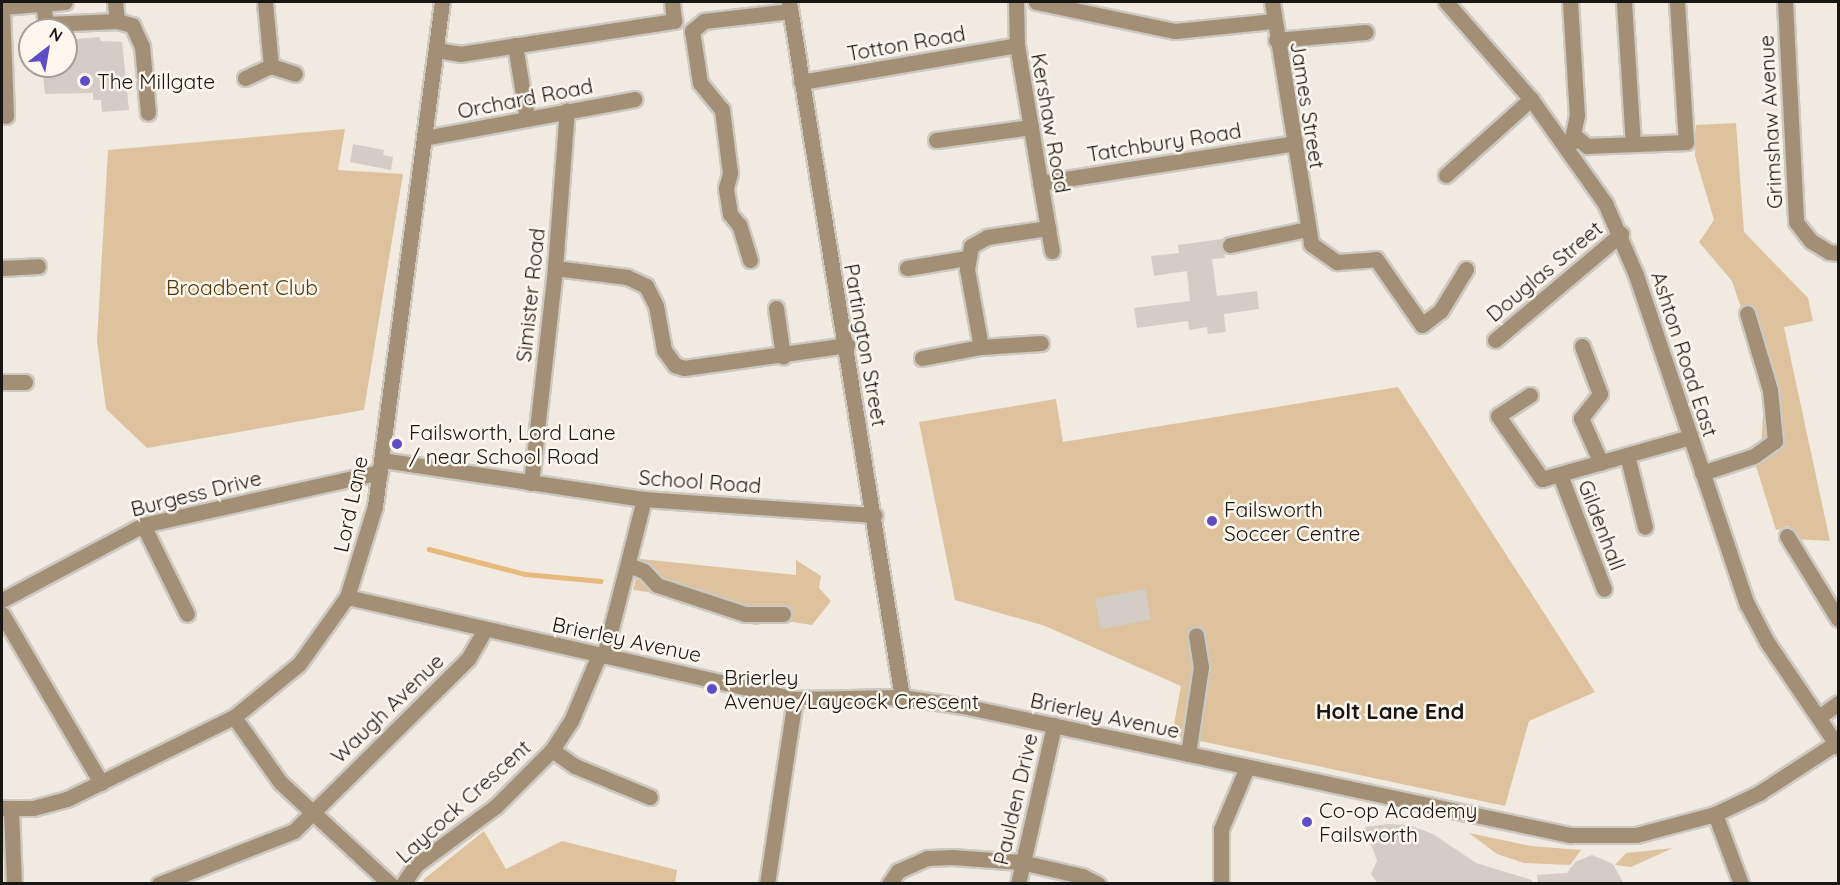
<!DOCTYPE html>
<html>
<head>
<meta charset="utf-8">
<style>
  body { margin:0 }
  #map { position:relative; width:1840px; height:885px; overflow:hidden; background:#f0eae1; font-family:Quicksand,sans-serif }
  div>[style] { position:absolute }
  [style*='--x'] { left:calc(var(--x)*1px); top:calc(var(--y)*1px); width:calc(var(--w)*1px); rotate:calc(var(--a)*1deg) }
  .green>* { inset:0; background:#dec29d }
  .stream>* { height:4.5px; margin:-2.25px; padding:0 2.25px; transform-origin:2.25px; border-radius:2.25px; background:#e7b97c }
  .building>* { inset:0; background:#d3cdc5; transform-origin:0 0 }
  .roads { filter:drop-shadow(2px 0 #cdc8c0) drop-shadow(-2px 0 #cdc8c0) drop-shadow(0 2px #cdc8c0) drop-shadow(0 -2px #cdc8c0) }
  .minor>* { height:15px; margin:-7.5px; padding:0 7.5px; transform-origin:7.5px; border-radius:7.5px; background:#a28f76 }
  .dots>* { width:16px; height:16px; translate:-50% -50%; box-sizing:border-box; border:3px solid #fef7ee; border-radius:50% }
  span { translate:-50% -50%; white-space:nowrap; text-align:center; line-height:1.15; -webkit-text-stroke:5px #fef7ee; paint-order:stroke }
  .street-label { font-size:21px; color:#181613 }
  .poi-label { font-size:21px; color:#181613 }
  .left { translate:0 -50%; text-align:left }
  .park-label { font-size:21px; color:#563805 }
  .neighbourhood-label { font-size:22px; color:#181613; font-weight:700 }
  .frame { position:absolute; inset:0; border:3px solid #181613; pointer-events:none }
  .north { position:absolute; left:18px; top:18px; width:60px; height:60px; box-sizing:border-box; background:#fef7ee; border:2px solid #a29d96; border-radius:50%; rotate:31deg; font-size:16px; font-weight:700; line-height:24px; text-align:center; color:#181613 }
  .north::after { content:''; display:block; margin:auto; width:21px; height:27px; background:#5e4dc5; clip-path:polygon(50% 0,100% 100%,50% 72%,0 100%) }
</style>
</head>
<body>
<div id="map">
  <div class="green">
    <div style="clip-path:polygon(1736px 123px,1744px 232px,1808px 298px,1813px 321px,1784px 327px,1830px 541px,1793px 539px,1788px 526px,1776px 530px,1755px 463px,1761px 450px,1765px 379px,1732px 281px,1699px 242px,1714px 220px,1695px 156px,1696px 125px)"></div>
    <div style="clip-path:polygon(345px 129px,338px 170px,403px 174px,364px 410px,147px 448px,106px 409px,97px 341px,108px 150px)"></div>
    <div style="clip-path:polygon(1398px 387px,1595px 692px,1529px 721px,1505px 806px,1172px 735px,1181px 686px,1045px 626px,955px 600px,919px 422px,1056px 399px,1063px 442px)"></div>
    <div style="clip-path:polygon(641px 559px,796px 575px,796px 560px,821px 576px,819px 588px,831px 601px,812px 625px,786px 621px,755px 625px,655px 593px,633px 590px)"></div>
    <div style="clip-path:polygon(484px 831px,506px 869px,562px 841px,677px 870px,675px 883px,424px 883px,423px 880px)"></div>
    <div style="clip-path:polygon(1469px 833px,1531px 846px,1581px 850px,1570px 865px,1524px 863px,1497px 854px)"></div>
    <div style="clip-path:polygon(1673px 848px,1631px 867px,1615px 865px,1626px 853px)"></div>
  </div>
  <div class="stream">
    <div style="--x:429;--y:549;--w:99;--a:14.6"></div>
    <div style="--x:525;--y:574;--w:76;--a:5.3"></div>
    <div style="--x:748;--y:620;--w:24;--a:0"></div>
  </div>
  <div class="building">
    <div style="clip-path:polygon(99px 37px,101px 41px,122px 42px,129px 110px,102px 112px,101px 100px,93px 100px,93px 93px,45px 94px,42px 66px,66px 66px,66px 40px)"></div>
    <div style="clip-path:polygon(353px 144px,384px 150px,383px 155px,393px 157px,391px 170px,350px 162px)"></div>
    <div style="clip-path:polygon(1222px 239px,1225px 258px,1212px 259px,1217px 296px,1257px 291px,1259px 309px,1224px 314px,1226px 332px,1208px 334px,1207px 327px,1189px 330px,1188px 321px,1137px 328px,1134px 308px,1190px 301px,1187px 271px,1154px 276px,1151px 256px,1179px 253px,1178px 245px)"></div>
    <div style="left:1145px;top:589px;width:31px;height:51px;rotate:79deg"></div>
    <div style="clip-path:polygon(1387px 824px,1409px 825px,1433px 834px,1476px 863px,1532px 880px,1531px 884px,1378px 884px,1371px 874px,1377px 861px,1365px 827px)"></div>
    <div style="clip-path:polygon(1592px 855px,1613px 864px,1624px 884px,1538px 884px,1537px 875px,1567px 873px,1575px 862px)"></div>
  </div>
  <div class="roads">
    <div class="minor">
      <div style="--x:789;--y:2;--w:704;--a:80.77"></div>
      <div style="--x:1016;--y:2;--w:43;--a:88.7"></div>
      <div style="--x:1017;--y:45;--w:209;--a:80.4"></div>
      <div style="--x:1036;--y:2;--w:142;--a:11.8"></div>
      <div style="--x:1175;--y:31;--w:100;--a:-5.8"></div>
      <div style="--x:1272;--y:2;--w:245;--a:80.8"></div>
      <div style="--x:1311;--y:244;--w:32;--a:35"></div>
      <div style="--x:1337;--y:262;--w:39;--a:-4"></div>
      <div style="--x:1376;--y:259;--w:80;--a:55.1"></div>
      <div style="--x:1422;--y:325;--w:24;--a:-38"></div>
      <div style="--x:1441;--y:310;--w:48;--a:-58.6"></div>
      <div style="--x:1446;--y:2;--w:129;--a:48.8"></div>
      <div style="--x:1531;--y:99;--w:128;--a:54.6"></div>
      <div style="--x:1605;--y:203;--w:78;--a:66.7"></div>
      <div style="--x:1636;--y:275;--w:347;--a:71.4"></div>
      <div style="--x:1747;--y:604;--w:43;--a:62.2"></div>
      <div style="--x:1767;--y:642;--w:127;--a:55.9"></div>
      <div style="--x:1570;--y:2;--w:113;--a:86.5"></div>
      <div style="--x:1577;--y:115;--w:29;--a:102"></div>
      <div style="--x:1624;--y:2;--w:142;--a:86.4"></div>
      <div style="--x:1785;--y:2;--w:220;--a:87.1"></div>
      <div style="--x:1796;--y:222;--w:24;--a:52"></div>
      <div style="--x:1811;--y:241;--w:21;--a:31"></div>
      <div style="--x:1829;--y:252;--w:9;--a:6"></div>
      <div style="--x:43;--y:3;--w:21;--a:82"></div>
      <div style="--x:46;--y:24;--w:71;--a:-2.4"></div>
      <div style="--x:117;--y:21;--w:19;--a:-96"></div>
      <div style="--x:2;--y:7;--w:109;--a:87.9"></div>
      <div style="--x:2;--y:7;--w:63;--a:-4.5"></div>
      <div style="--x:117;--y:21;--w:16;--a:15"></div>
      <div style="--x:132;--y:25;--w:23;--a:65"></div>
      <div style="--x:142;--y:46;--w:67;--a:84.9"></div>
      <div style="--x:1276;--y:40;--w:90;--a:-5.1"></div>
      <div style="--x:515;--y:45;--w:74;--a:80.7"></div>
      <div style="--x:436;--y:50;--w:24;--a:9"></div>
      <div style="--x:460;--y:54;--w:217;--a:-8.8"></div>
      <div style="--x:674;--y:21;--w:19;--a:-96"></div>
      <div style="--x:271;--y:66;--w:25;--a:18"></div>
      <div style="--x:245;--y:78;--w:29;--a:-25"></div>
      <div style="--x:271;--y:66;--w:64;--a:-95.4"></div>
      <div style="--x:801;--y:82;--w:219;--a:-9.7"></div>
      <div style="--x:1575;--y:136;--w:16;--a:40"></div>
      <div style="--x:1587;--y:146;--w:99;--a:-2.3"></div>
      <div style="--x:1686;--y:142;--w:140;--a:-93.7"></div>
      <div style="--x:424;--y:138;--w:214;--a:-10.5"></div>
      <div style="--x:936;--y:140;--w:96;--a:-7.8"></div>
      <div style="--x:1446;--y:175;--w:114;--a:-41.8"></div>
      <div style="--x:1040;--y:183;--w:257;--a:-8.9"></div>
      <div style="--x:1230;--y:245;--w:79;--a:-11.7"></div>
      <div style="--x:750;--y:260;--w:37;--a:-107"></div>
      <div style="--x:739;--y:225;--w:14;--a:-129"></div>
      <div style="--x:730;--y:214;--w:26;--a:-99"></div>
      <div style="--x:726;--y:188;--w:16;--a:-75"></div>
      <div style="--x:730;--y:173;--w:64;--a:-97.2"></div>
      <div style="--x:722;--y:110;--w:35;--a:-129"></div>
      <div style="--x:700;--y:83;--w:53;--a:-98.7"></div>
      <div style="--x:692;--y:31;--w:16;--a:-40"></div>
      <div style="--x:704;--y:21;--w:87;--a:-6.6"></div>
      <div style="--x:2;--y:268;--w:36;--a:-3"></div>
      <div style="--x:555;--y:268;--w:73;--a:7.1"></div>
      <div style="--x:627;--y:277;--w:21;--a:25"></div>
      <div style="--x:646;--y:286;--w:22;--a:63"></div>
      <div style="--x:656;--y:306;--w:45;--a:79.7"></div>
      <div style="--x:664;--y:350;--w:19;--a:54"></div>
      <div style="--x:675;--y:365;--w:9;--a:18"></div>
      <div style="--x:684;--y:368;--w:165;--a:-8"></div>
      <div style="--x:907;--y:268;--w:61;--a:-9.5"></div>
      <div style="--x:776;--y:308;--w:49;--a:81.7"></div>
      <div style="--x:1495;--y:340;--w:165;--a:-40.1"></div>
      <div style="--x:1582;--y:346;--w:51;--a:69.4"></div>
      <div style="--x:1600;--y:394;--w:31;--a:128"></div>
      <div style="--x:1581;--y:418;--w:49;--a:66"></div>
      <div style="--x:981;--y:347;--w:79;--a:-100.2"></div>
      <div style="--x:967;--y:269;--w:23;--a:-80"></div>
      <div style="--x:971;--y:246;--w:18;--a:-29"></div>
      <div style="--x:987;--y:237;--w:62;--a:-8.4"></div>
      <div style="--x:922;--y:358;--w:60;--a:-10.6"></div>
      <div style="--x:981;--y:347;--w:60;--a:-3.8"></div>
      <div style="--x:2;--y:382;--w:23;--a:0"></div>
      <div style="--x:1530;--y:395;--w:38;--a:147"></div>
      <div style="--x:1498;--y:416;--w:77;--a:55.1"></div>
      <div style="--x:1542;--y:479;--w:154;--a:-15.8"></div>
      <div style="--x:1627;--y:455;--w:74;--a:76"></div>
      <div style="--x:382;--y:460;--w:265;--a:8.5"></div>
      <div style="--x:644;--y:499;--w:231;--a:4"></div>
      <div style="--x:1702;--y:473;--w:55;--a:-18.1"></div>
      <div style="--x:1754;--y:456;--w:26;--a:-36"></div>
      <div style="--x:1775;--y:441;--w:51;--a:-95.6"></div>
      <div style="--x:1770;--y:390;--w:80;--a:-106.6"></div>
      <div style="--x:1560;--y:475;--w:122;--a:68.9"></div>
      <div style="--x:531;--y:483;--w:216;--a:-83.6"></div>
      <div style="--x:555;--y:268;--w:158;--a:-85.7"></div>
      <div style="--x:143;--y:525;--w:99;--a:63.7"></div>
      <div style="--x:1787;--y:536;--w:97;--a:58.4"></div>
      <div style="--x:629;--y:565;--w:16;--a:22"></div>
      <div style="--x:644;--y:571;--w:19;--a:47"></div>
      <div style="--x:657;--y:585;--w:93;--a:18.2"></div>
      <div style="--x:745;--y:614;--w:38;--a:0"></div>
      <div style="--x:347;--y:597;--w:459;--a:12.8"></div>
      <div style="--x:795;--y:699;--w:107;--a:-1.1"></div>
      <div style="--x:902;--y:697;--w:62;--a:8.4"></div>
      <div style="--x:963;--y:706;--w:621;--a:12"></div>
      <div style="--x:1570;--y:835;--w:66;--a:0"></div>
      <div style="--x:1636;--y:835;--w:82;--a:-14.9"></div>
      <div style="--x:1715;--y:814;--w:49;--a:-25.5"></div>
      <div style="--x:1759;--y:793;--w:92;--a:-33"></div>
      <div style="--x:2;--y:600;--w:160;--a:-28"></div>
      <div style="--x:143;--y:525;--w:243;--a:-12.6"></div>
      <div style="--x:2;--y:614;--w:196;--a:59.6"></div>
      <div style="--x:604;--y:656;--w:162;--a:-75.7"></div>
      <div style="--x:234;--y:717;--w:80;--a:54.7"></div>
      <div style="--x:280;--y:782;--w:150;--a:42.8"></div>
      <div style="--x:1819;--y:717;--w:24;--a:-36"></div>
      <div style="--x:552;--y:750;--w:28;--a:35"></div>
      <div style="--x:575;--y:766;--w:81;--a:22.5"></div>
      <div style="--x:1188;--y:754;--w:88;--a:-81.5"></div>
      <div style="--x:1201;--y:667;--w:32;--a:-99"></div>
      <div style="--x:2;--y:808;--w:31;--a:0"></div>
      <div style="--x:33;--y:808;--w:35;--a:-15"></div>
      <div style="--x:67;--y:799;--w:186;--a:-26.2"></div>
      <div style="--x:234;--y:717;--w:84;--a:-39.2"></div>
      <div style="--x:299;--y:664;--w:82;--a:-54.4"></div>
      <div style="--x:347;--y:597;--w:95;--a:-72.9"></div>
      <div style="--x:375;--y:506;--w:508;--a:-82.43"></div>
      <div style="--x:11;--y:810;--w:74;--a:87.7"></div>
      <div style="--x:1715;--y:814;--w:75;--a:69.6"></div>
      <div style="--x:159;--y:884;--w:145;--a:-21.4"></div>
      <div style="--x:294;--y:831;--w:245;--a:-44.7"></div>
      <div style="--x:468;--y:659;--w:34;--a:-60"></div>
      <div style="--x:403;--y:884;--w:23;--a:-56"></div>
      <div style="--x:416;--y:865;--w:99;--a:-36.4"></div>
      <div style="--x:496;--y:806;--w:79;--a:-45"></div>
      <div style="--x:552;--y:750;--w:35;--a:-57"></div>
      <div style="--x:571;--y:721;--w:72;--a:-67"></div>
      <div style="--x:767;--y:884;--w:187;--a:-81.4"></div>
      <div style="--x:889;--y:884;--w:16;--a:-55"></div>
      <div style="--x:898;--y:871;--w:32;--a:-24"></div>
      <div style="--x:927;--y:858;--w:25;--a:-2"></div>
      <div style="--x:952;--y:857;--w:69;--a:4.1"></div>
      <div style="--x:1021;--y:862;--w:63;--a:12.9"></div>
      <div style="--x:1082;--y:876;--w:18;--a:27"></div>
      <div style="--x:1018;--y:884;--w:163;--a:-77.2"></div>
      <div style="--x:1221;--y:884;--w:55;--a:-90"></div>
      <div style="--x:1221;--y:829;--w:67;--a:-67.2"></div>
    </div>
  </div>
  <div class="dots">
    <div style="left:85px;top:81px;background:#5e4dc5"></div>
    <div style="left:397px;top:444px;background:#5e4dc5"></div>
    <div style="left:1212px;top:521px;background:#5e4dc5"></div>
    <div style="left:712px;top:689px;background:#5e4dc5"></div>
    <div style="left:1307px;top:822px;background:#5e4dc5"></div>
  </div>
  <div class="street-label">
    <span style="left:906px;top:43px;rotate:-10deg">Totton Road</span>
    <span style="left:525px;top:98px;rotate:-11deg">Orchard Road</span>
    <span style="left:1308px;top:105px;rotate:81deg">James Street</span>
    <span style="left:1770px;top:122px;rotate:-93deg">Grimshaw Avenue</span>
    <span style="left:1051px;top:123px;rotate:80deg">Kershaw Road</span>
    <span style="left:1164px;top:142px;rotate:-9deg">Tatchbury Road</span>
    <span style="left:1544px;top:271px;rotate:-40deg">Douglas Street</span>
    <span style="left:530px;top:295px;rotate:-84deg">Simister Road</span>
    <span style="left:866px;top:345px;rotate:80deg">Partington Street</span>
    <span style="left:1685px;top:354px;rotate:72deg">Ashton Road East</span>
    <span style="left:700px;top:481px;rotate:4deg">School Road</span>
    <span style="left:196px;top:493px;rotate:-14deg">Burgess Drive</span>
    <span style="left:350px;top:504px;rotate:-78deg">Lord Lane</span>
    <span style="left:1602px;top:525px;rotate:69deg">Gildenhall</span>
    <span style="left:627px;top:639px;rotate:12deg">Brierley Avenue</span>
    <span style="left:387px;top:708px;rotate:-44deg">Waugh Avenue</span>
    <span style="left:1105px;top:715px;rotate:12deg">Brierley Avenue</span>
    <span style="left:1015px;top:799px;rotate:-77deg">Paulden Drive</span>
    <span style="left:463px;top:801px;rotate:-42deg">Laycock Crescent</span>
  </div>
  <div class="poi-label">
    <span class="left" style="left:97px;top:81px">The Millgate</span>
    <span class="left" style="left:409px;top:444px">Failsworth, Lord Lane<br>/ near School Road</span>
    <span class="left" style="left:1224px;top:521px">Failsworth<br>Soccer Centre</span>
    <span class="left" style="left:724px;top:689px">Brierley<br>Avenue/Laycock Crescent</span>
    <span class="left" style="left:1319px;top:822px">Co-op Academy<br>Failsworth</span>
  </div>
  <div class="park-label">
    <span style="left:242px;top:287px">Broadbent Club</span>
  </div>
  <div class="neighbourhood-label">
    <span style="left:1390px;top:712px">Holt Lane End</span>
  </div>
  <div class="frame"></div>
  <div class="north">N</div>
</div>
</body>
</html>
